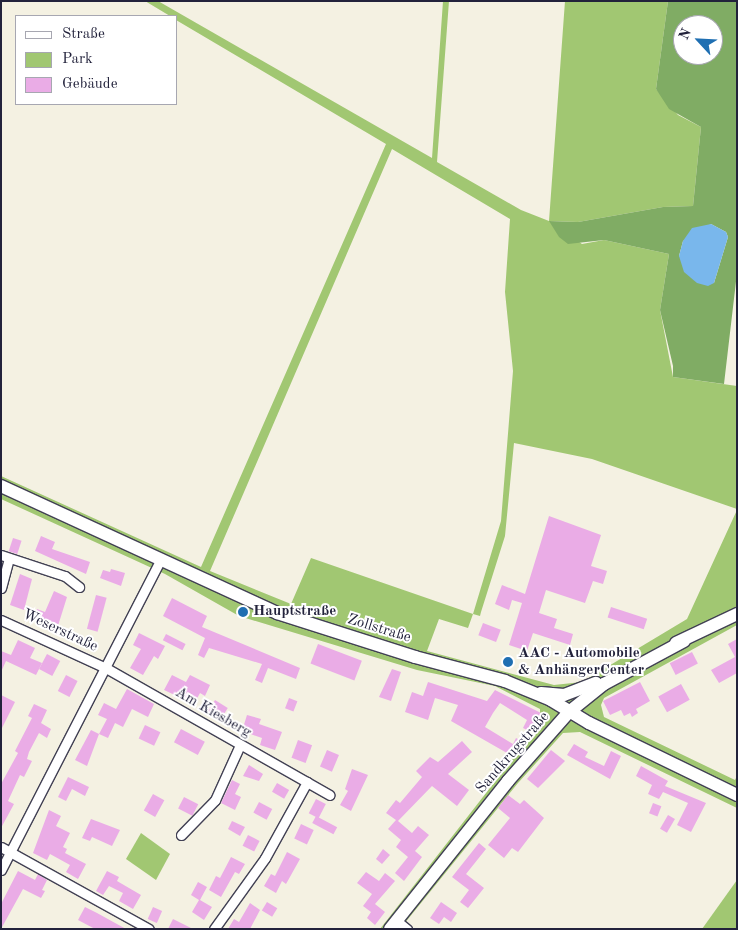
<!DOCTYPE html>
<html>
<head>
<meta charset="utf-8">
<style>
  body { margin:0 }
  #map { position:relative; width:738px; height:930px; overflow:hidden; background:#f4f1e2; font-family:"Old Standard TT",serif }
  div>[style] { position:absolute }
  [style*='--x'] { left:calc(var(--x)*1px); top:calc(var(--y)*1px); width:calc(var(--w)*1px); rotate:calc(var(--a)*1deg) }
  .green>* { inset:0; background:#a1c772 }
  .forest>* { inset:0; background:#80ac64 }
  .water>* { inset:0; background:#79b7ec }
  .building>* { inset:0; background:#eaace6; transform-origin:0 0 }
  .roads { filter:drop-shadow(1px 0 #424154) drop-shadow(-1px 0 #424154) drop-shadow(0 1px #424154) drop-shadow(0 -1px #424154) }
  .street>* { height:9px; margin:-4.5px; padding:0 4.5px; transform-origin:4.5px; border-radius:4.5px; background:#fff }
  .secondary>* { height:12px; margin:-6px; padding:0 6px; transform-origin:6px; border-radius:6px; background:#fff }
  .dots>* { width:14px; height:14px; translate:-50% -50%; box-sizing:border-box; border:2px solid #fff; border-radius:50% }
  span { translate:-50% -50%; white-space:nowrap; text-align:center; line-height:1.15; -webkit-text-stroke:4px #fff; paint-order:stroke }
  .poi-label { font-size:15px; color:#22223b; font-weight:700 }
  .left { translate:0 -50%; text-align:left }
  .street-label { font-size:15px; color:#22223b }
  .frame { position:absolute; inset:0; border:2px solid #22223b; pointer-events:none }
  .legend { position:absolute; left:15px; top:15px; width:162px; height:90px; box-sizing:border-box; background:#fff; border:1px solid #a7a7b1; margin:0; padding:6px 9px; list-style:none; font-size:15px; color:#22223b }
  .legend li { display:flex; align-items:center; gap:10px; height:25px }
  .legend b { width:25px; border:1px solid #a7a7b1 }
  .north { position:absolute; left:673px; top:15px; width:50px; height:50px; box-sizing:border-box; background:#fff; border:1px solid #a7a7b1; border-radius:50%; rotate:295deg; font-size:14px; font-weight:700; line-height:20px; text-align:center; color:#22223b }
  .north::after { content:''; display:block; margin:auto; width:18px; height:22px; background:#1f6fb2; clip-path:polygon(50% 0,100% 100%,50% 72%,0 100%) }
</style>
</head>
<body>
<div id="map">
  <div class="green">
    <div style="clip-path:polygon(evenodd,145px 1px,158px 1px,432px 158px,443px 1px,449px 1px,437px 162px,521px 210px,549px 221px,565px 1px,668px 1px,656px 89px,678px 115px,701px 127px,693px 206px,663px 207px,578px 222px,550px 221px,582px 244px,604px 240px,669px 254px,660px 310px,673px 377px,737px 386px,737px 509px,592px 459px,514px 443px,505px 536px,481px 612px,480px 616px,473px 614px,468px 628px,439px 619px,427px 651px,554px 685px,582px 682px,687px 619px,737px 510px,737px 625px,604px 698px,601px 705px,604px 717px,735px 780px,737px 776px,737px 808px,580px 732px,563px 733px,518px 783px,400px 929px,380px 929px,536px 729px,540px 723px,540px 709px,495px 686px,417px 670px,239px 616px,165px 574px,1px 499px,1px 476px,201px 567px,386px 144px,176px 20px,176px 16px,170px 16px,145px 1px,392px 149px,510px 219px,505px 292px,513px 371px,501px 521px,473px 614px,311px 558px,291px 604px,210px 571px,392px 149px)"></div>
    <div style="clip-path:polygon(141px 833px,170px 854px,156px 880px,126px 859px)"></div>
    <div style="clip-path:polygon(737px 880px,737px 929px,702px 929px)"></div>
  </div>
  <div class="forest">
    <div style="clip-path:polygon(evenodd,668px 1px,737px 1px,737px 273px,724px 384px,673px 377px,673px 366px,660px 310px,669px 254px,604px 240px,568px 244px,559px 237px,549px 221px,578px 222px,663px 207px,693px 206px,701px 127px,669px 109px,656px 89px,668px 1px,683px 25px,713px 25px,713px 55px,683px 55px,683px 25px,668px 1px,711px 224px,726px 232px,728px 237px,714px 283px,679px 256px,683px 241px,711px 224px)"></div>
  </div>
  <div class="water">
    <div style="clip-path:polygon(711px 224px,726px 232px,728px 237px,714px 283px,708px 286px,697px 283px,684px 272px,679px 256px,683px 241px,692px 228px)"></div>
  </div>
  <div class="building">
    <div style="clip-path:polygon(549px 516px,601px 535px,591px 566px,607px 571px,603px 584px,593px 581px,585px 603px,546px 590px,539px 613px,557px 619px,554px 628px,573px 634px,570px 645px,533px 633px,527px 651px,509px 645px,522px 603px,512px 600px,509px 610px,495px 604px,502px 585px,525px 594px)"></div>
    <div style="clip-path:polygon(41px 536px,55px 542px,52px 549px,90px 562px,86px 574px,35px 551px)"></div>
    <div style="left:13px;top:538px;width:9px;height:14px;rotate:18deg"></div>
    <div style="clip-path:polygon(111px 569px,125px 573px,121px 586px,100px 578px,103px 570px,110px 572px)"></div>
    <div style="clip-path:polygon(20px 574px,32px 579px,24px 610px,10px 605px)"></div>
    <div style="clip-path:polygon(54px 591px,67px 597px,57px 629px,34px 617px,37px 609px,45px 612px)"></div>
    <div style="left:96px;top:595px;width:11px;height:35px;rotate:15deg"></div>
    <div style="clip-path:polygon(172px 598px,207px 616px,202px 627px,300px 668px,296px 679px,268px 668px,262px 683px,255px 680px,262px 664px,209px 648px,204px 658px,198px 655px,205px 638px,163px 616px)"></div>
    <div style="left:611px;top:607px;width:38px;height:11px;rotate:18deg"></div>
    <div style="left:483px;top:623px;width:19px;height:13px;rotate:21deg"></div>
    <div style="clip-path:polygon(139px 633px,165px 646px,158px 659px,154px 656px,143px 675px,130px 668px,141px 649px,133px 645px)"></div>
    <div style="left:166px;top:634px;width:22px;height:7px;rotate:27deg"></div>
    <div style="clip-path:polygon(737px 639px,737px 673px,719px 683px,711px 670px,735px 657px,728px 644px)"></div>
    <div style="clip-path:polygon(18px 640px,35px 648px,30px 658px,42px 663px,36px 675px,6px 661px,1px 672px,1px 651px,11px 655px)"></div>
    <div style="left:318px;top:644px;width:47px;height:21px;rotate:21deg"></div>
    <div style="left:692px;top:652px;width:13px;height:25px;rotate:63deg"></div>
    <div style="left:47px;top:654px;width:15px;height:17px;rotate:28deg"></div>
    <div style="clip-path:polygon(392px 669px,401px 672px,391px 701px,379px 697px)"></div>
    <div style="left:66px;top:675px;width:13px;height:18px;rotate:27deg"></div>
    <div style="clip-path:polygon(172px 675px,186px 682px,190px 675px,210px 685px,205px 696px,200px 693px,194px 704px,164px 690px)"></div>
    <div style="clip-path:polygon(428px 682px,487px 701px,495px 690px,541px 713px,531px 732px,523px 728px,527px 720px,500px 703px,493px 713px,485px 727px,513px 744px,516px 738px,523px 742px,514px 757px,451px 721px,458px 705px,435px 698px,428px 720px,405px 712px,412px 692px,423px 696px)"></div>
    <div style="clip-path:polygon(640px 682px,650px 701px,636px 709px,638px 713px,632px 717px,630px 713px,624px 716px,621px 710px,610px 715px,603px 701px)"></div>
    <div style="left:681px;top:684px;width:18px;height:26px;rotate:61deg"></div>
    <div style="clip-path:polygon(127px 689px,154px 704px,148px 717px,132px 709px,123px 727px,115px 723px,108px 738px,99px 734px,107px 719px,98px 715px,104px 703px,116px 709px)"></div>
    <div style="clip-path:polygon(1px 695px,15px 702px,1px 730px)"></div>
    <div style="left:289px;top:698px;width:9px;height:11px;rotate:21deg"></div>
    <div style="left:215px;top:700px;width:15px;height:15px;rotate:32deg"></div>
    <div style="clip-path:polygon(34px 704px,47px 710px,41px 723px,51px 729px,47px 738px,39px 733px,29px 752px,27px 759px,32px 761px,24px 777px,20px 775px,8px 801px,14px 804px,1px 828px,1px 784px,18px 753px,15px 751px,32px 718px,28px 716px)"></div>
    <div style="clip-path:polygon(247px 715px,261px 719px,259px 724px,282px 732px,275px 750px,260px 745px,262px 738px,242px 731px)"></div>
    <div style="left:145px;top:725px;width:17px;height:15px;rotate:25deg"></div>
    <div style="left:181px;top:729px;width:27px;height:15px;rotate:28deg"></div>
    <div style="clip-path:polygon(91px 730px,99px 734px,87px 766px,75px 760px)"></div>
    <div style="left:298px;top:740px;width:15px;height:19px;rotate:20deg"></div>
    <div style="clip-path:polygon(462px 741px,472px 752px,448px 774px,469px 790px,457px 806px,432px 786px,398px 821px,412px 833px,418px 826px,429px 835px,415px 851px,422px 857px,404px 881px,395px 873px,408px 857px,396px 847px,401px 840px,388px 829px,396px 820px,386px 813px,396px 800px,400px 803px,422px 777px,416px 771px,430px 757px,438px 762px)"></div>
    <div style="clip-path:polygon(574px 744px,588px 752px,585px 757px,604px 766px,611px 751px,621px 756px,610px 779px,567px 755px)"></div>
    <div style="left:327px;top:750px;width:13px;height:18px;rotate:23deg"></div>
    <div style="clip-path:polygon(551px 750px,565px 761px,538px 788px,527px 779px)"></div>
    <div style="clip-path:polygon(249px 765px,263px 774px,259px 781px,243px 776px)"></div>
    <div style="clip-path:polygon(641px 766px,668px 781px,665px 786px,706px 803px,691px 832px,677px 825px,688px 803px,663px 792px,659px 799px,648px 794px,652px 785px,636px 776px)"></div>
    <div style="clip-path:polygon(352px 769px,368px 775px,351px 811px,340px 805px,348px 791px,345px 789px)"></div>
    <div style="clip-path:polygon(68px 777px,89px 787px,85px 796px,72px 789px,66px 801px,58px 797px)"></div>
    <div style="clip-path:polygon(232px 780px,240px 784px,235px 794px,241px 797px,235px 810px,221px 803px)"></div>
    <div style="left:277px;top:783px;width:14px;height:10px;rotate:30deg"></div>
    <div style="left:153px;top:794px;width:13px;height:19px;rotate:29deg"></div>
    <div style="clip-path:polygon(508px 795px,520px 804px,524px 800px,544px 818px,518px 852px,512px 848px,504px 858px,488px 845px,510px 818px,498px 808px)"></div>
    <div style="left:184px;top:797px;width:16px;height:13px;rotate:27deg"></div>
    <div style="left:316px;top:799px;width:11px;height:16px;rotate:27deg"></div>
    <div style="left:259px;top:802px;width:15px;height:12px;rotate:28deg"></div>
    <div style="left:653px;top:803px;width:9px;height:11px;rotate:21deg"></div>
    <div style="clip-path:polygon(49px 810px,61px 816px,56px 826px,70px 833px,63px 847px,67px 849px,65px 853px,86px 864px,78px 879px,66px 872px,70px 865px,50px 854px,47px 860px,33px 853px)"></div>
    <div style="left:668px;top:815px;width:8px;height:16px;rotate:30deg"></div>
    <div style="left:316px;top:816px;width:24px;height:8px;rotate:28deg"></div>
    <div style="clip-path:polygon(91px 819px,120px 830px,112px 846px,92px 837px,90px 841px,82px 838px)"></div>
    <div style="clip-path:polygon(232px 821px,245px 827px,240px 836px,228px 829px)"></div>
    <div style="left:301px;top:824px;width:14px;height:16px;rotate:25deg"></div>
    <div style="left:248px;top:835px;width:13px;height:12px;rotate:27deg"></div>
    <div style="clip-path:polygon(479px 843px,486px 849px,466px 874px,484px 888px,468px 908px,460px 902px,469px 890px,452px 877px)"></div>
    <div style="clip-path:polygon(383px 849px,390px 855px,382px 864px,376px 859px)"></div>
    <div style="clip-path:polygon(287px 852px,300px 859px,286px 884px,282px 881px,276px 893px,264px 886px,271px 874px,275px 876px)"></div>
    <div style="clip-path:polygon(231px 857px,245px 864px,239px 874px,235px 872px,221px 897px,209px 890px,216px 876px,220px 878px)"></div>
    <div style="clip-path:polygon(18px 871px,35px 880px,38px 874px,47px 880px,42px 890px,45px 891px,41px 898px,23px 889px,1px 929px,1px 904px)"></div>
    <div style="clip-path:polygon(107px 871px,119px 877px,117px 881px,141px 895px,133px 909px,119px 901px,123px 893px,109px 886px,103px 895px,96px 891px)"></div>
    <div style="clip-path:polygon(366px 872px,379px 881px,385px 873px,395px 881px,375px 904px,385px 912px,375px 925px,367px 918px,371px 912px,363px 906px,372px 894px,357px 883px)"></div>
    <div style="clip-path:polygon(198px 882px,207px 887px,200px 900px,212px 907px,204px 920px,192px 912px,199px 900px,191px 895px)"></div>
    <div style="left:267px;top:902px;width:12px;height:10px;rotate:31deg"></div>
    <div style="clip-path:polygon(441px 902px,457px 913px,451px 922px,444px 917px,439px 924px,430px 918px)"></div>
    <div style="clip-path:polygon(250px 903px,260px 910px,250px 929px,228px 929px,234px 919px,239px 922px)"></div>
    <div style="clip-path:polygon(85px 907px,97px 913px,126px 929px,95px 929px,78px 920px)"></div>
    <div style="left:153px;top:907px;width:10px;height:13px;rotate:24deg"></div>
    <div style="clip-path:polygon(173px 919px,193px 929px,168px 929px)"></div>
  </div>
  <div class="roads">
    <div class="street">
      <div style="--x:1;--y:555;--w:67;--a:18.2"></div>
      <div style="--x:65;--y:576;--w:18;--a:38"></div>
      <div style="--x:1;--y:588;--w:31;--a:-75"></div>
      <div style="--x:1;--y:620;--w:115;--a:24.6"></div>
      <div style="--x:106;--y:668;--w:257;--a:29.6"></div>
      <div style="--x:181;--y:835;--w:49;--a:-45.8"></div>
      <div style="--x:215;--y:800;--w:60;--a:-65.6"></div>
      <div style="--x:1;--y:847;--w:169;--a:29"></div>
      <div style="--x:1;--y:870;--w:348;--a:-62.8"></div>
      <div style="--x:397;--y:921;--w:13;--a:39"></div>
      <div style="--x:214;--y:929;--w:87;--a:-54.3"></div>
      <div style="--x:265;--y:858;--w:87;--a:-61.1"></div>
    </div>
    <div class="secondary">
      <div style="--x:1;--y:486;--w:304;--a:24.7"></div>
      <div style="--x:277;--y:613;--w:145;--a:17.7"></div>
      <div style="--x:415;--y:657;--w:93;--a:14.9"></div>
      <div style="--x:505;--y:681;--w:50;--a:22.4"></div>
      <div style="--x:551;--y:700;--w:44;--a:31.2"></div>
      <div style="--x:589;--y:723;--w:165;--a:25.9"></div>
      <div style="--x:676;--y:643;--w:68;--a:-25.4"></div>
      <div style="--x:541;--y:693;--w:23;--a:5"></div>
      <div style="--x:564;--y:695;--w:34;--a:-21"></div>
      <div style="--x:390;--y:929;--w:189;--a:-51.4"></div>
      <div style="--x:508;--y:781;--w:92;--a:-48.5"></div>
      <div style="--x:569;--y:712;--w:45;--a:-38.7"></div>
      <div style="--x:604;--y:684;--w:91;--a:-28.3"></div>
    </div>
  </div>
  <div class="dots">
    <div style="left:243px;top:612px;background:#1f6fb2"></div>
    <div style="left:508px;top:662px;background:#1f6fb2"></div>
  </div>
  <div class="poi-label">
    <span class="left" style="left:253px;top:612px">Hauptstraße</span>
    <span class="left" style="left:518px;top:662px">AAC - Automobile<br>&amp; AnhängerCenter</span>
  </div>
  <div class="street-label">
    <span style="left:379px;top:629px;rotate:17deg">Zollstraße</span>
    <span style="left:60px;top:631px;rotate:25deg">Weserstraße</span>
    <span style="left:213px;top:713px;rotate:30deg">Am Kiesberg</span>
    <span style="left:513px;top:753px;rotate:-49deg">Sandkrugstraße</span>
  </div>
  <div class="frame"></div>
  <ul class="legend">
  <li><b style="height:6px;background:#fff"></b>Straße</li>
  <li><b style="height:14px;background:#a1c772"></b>Park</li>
  <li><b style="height:14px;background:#eaace6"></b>Gebäude</li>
  </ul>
  <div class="north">N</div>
</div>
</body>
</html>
